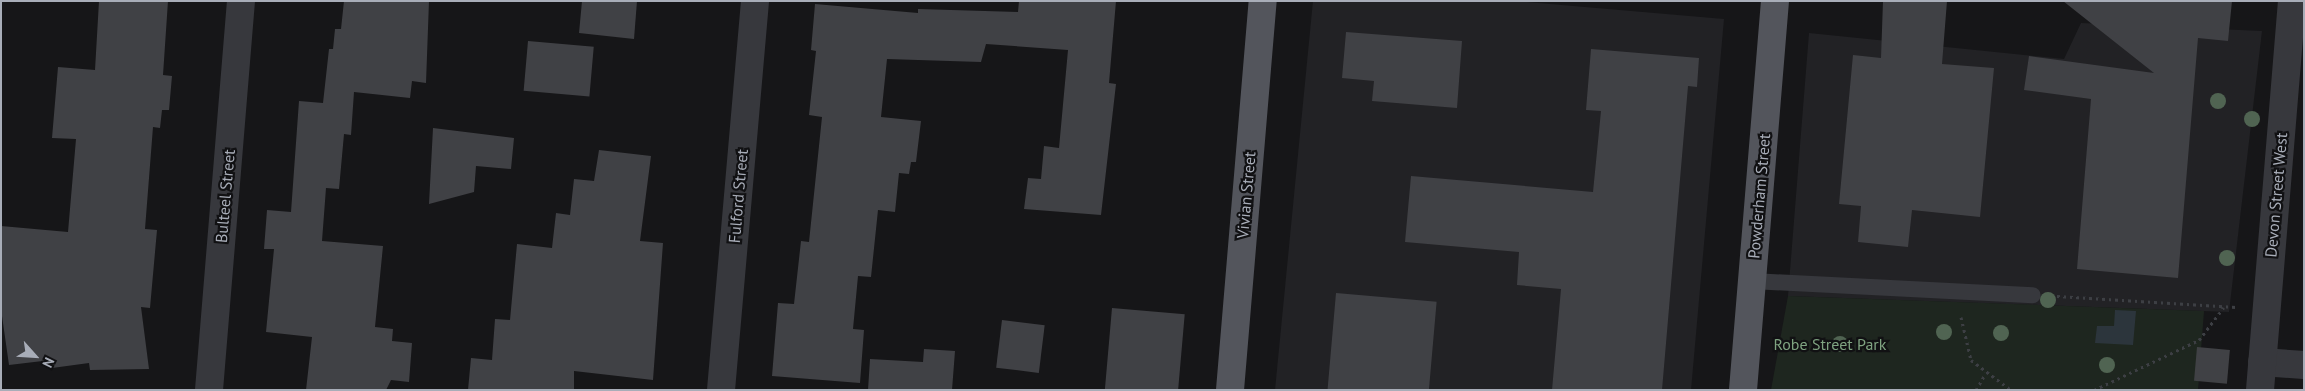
<!DOCTYPE html>
<html>
<head>
<meta charset="utf-8">
<style>
  body { margin:0 }
  #map { position:relative; width:2305px; height:391px; overflow:hidden; background:#161618; font-family:"PT Sans",sans-serif }
  div>[style] { position:absolute }
  [style*='--x'] { left:calc(var(--x)*1px); top:calc(var(--y)*1px); width:calc(var(--w)*1px); rotate:calc(var(--a)*1deg) }
  .built>* { inset:0; background:#222225 }
  .green>* { inset:0; background:#1e261f }
  .water>* { inset:0; background:#2c353c }
  .building>* { inset:0; background:#404145; transform-origin:0 0 }
  .path>* { height:3px; margin-top:-1.5px; transform-origin:0; background:repeating-linear-gradient(90deg,#3d3f44 0 2.5px,transparent 0 6.5px) }
  .service>* { height:16px; margin:-8px; padding:0 8px; transform-origin:8px; border-radius:8px; background:#37383d }
  .minor>* { height:28px; margin:-14px; padding:0 14px; transform-origin:14px; border-radius:14px; background:#37383d }
  .tertiary>* { height:28px; margin:-14px; padding:0 14px; transform-origin:14px; border-radius:14px; background:#37383d }
  .primary>* { height:28px; margin:-14px; padding:0 14px; transform-origin:14px; border-radius:14px; background:#53555c }
  .trees>* { width:16px; height:16px; margin:-8px; border-radius:50%; background:#506452 }
  span { translate:-50% -50%; white-space:nowrap; text-align:center; line-height:1.15; -webkit-text-stroke:4.5px #111113; paint-order:stroke }
  .street-label { font-size:16px; color:#a8adb8 }
  .park-label { font-size:16px; color:#7fa381 }
  .frame { position:absolute; inset:0; border:2px solid #a8adb8; pointer-events:none }
  .north { position:absolute; left:10px; top:331px; width:50px; height:50px; -webkit-text-stroke:4px #111113; paint-order:stroke; rotate:116deg; font-size:14px; font-weight:700; line-height:20px; text-align:center; color:#a8adb8 }
  .north::after { content:''; display:block; margin:auto; width:18px; height:22px; background:#a8adb8; clip-path:polygon(50% 0,100% 100%,50% 72%,0 100%) }
</style>
</head>
<body>
<div id="map">
  <div class="built">
    <div style="clip-path:polygon(1313px 1px,1516px 1px,1724px 19px,1691px 390px,1275px 390px)"></div>
    <div style="clip-path:polygon(2081px 23px,2262px 31px,2229px 312px,1788px 296px,1809px 33px,2064px 59px)"></div>
  </div>
  <div class="green">
    <div style="clip-path:polygon(1788px 296px,2204px 311px,2198px 390px,1771px 390px)"></div>
  </div>
  <div class="water">
    <div style="clip-path:polygon(2115px 310px,2136px 311px,2133px 345px,2095px 343px,2097px 326px,2114px 326px)"></div>
  </div>
  <div class="building">
    <div style="clip-path:polygon(99px 1px,168px 1px,163px 75px,172px 76px,169px 110px,162px 110px,160px 128px,153px 127px,145px 229px,157px 230px,150px 308px,141px 307px,149px 369px,90px 370px,89px 363px,52px 368px,51px 360px,9px 365px,1px 309px,1px 226px,68px 232px,76px 139px,52px 138px,58px 67px,95px 70px)"></div>
    <div style="clip-path:polygon(344px 1px,429px 1px,426px 83px,412px 81px,410px 98px,354px 92px,351px 135px,344px 134px,339px 189px,326px 188px,322px 241px,383px 246px,375px 327px,393px 329px,392px 341px,412px 343px,409px 382px,391px 380px,386px 390px,306px 390px,312px 337px,266px 332px,274px 249px,264px 249px,267px 210px,291px 212px,299px 101px,323px 103px,329px 49px,333px 49px,335px 29px,341px 29px)"></div>
    <div style="clip-path:polygon(582px 1px,637px 1px,634px 39px,579px 33px)"></div>
    <div style="clip-path:polygon(1019px 1px,1116px 1px,1109px 83px,1116px 84px,1101px 215px,1024px 209px,1028px 178px,1041px 179px,1044px 146px,1059px 148px,1068px 50px,986px 44px,981px 62px,887px 59px,881px 117px,921px 121px,916px 162px,911px 162px,909px 174px,899px 173px,895px 212px,878px 210px,871px 277px,858px 276px,853px 329px,864px 330px,860px 383px,772px 376px,778px 303px,794px 304px,801px 241px,809px 242px,822px 117px,809px 115px,816px 51px,811px 50px,815px 4px,918px 13px,918px 9px,1018px 12px)"></div>
    <div style="clip-path:polygon(1883px 1px,1947px 1px,1942px 64px,1994px 68px,1980px 217px,1912px 210px,1908px 247px,1858px 242px,1861px 206px,1839px 204px,1853px 55px,1881px 58px)"></div>
    <div style="clip-path:polygon(2063px 1px,2232px 1px,2228px 41px,2198px 38px,2178px 278px,2077px 269px,2091px 99px,2024px 90px,2029px 56px,2154px 73px)"></div>
    <div style="clip-path:polygon(1346px 32px,1462px 41px,1457px 108px,1372px 101px,1374px 81px,1342px 78px)"></div>
    <div style="left:528px;top:41px;width:66px;height:50px;rotate:5deg"></div>
    <div style="clip-path:polygon(1591px 49px,1699px 58px,1697px 87px,1688px 86px,1662px 390px,1552px 390px,1561px 289px,1517px 285px,1519px 252px,1405px 242px,1411px 176px,1593px 192px,1601px 111px,1586px 110px)"></div>
    <div style="clip-path:polygon(433px 128px,514px 138px,511px 169px,476px 166px,474px 192px,429px 204px)"></div>
    <div style="clip-path:polygon(599px 150px,651px 156px,640px 241px,663px 243px,653px 380px,574px 371px,574px 390px,468px 390px,471px 358px,492px 360px,495px 319px,510px 320px,517px 244px,552px 248px,556px 213px,570px 215px,574px 179px,594px 181px)"></div>
    <div style="left:1336px;top:293px;width:101px;height:97px;rotate:5deg"></div>
    <div style="left:1112px;top:308px;width:73px;height:82px;rotate:5deg"></div>
    <div style="left:1002px;top:320px;width:43px;height:48px;rotate:7deg"></div>
    <div style="left:2197px;top:347px;width:33px;height:34px;rotate:5deg"></div>
    <div style="clip-path:polygon(924px 349px,955px 351px,952px 390px,868px 390px,870px 359px,923px 362px)"></div>
  </div>
  <div class="path">
    <div style="--x:2057;--y:296;--w:179;--a:3.5"></div>
    <div style="--x:1961;--y:317;--w:44;--a:76.9"></div>
    <div style="--x:1971;--y:360;--w:50;--a:36.9"></div>
    <div style="--x:1976;--y:390;--w:20;--a:-60"></div>
    <div style="--x:2094;--y:390;--w:116;--a:-25.5"></div>
    <div style="--x:2199;--y:340;--w:41;--a:-52.9"></div>
  </div>
  <div class="service">
    <div style="--x:1752;--y:281;--w:281;--a:2.9"></div>
  </div>
  <div class="minor">
    <div style="--x:2262;--y:362;--w:42;--a:4.1"></div>
    <div style="--x:209;--y:390;--w:390;--a:-85.3"></div>
    <div style="--x:721;--y:390;--w:390;--a:-85"></div>
  </div>
  <div class="tertiary">
    <div style="--x:2260;--y:390;--w:390;--a:-85.3"></div>
  </div>
  <div class="primary">
    <div style="--x:1230;--y:390;--w:390;--a:-85.2"></div>
    <div style="--x:1743;--y:390;--w:390;--a:-85.3"></div>
  </div>
  <div class="trees">
    <div style="left:2218px;top:101px"></div>
    <div style="left:2252px;top:119px"></div>
    <div style="left:2227px;top:258px"></div>
    <div style="left:2048px;top:300px"></div>
    <div style="left:1944px;top:332px"></div>
    <div style="left:2001px;top:333px"></div>
    <div style="left:1840px;top:344px"></div>
    <div style="left:2107px;top:365px"></div>
  </div>
  <div class="street-label">
    <span style="left:1246px;top:195px;rotate:-85deg">Vivian Street</span>
    <span style="left:2276px;top:195px;rotate:-85deg">Devon Street West</span>
    <span style="left:225px;top:196px;rotate:-85deg">Bulteel Street</span>
    <span style="left:738px;top:196px;rotate:-85deg">Fulford Street</span>
    <span style="left:1759px;top:196px;rotate:-85deg">Powderham Street</span>
  </div>
  <div class="park-label">
    <span style="left:1830px;top:344px">Robe Street Park</span>
  </div>
  <div class="frame"></div>
  <div class="north">N</div>
</div>
</body>
</html>
